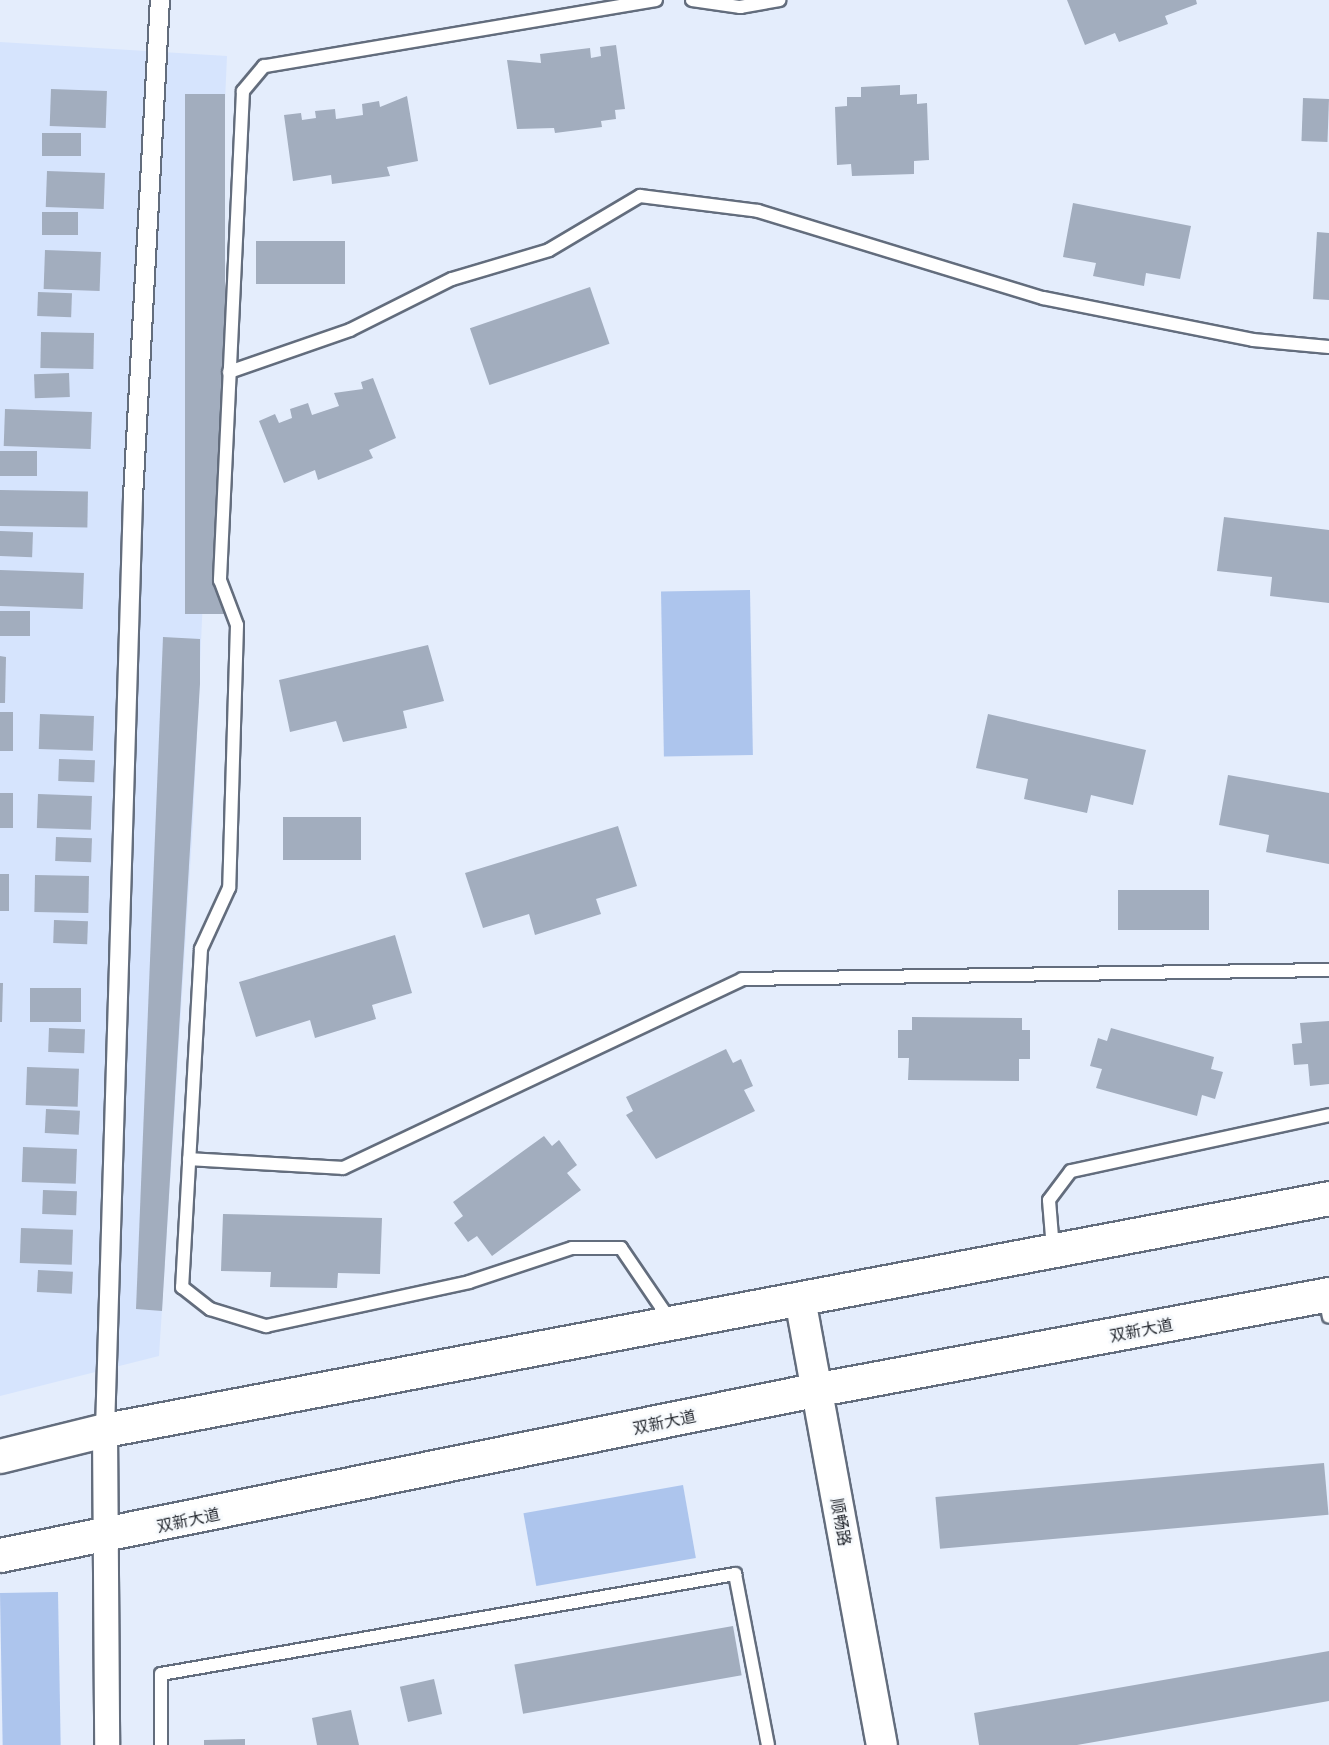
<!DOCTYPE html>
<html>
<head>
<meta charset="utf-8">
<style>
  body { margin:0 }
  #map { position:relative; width:1329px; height:1745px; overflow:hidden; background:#e4edfc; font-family:Georgia,"Noto Sans SC",serif }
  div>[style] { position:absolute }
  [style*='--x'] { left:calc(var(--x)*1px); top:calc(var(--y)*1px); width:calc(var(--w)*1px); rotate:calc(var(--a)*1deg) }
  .built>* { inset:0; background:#d6e4fd }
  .green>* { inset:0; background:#adc5ed; transform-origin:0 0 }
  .building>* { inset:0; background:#a2adbe; transform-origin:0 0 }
  .roads { filter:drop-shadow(2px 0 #636d7d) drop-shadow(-2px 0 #636d7d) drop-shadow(0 2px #636d7d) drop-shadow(0 -2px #636d7d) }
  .service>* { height:12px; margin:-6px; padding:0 6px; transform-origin:6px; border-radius:6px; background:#fff }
  .pedestrian>* { height:18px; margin:-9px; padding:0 9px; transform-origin:9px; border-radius:9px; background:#fff }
  .minor>* { height:24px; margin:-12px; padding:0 12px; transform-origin:12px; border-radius:12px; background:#fff }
  .tertiary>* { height:30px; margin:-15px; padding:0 15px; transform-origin:15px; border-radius:15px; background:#fff }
  .secondary>* { height:33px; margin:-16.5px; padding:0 16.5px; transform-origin:16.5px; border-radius:16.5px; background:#fff }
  span { translate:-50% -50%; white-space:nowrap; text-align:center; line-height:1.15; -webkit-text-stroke:5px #f7fafd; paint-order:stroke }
  .street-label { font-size:16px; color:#262a31 }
</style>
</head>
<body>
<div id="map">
  <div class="built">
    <div style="clip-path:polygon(0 42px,227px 56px,193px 823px,159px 1356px,0 1396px)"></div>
  </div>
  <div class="green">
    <div style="left:750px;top:590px;width:165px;height:89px;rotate:89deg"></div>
    <div style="left:683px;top:1485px;width:74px;height:162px;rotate:80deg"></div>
    <div style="left:58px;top:1592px;width:153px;height:58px;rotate:89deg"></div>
  </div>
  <div class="building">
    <div style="clip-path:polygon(1067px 0,1196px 0,1197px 4px,1165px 16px,1168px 24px,1119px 42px,1115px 33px,1085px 45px)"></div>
    <div style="clip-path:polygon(616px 45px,625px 109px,615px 110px,616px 119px,601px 121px,602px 127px,555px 133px,554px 128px,517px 129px,507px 60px,541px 63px,540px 54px,590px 48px,591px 58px,601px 56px,600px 47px)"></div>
    <div style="clip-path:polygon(900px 85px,900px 95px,917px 94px,917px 104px,927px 103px,929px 160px,914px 161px,914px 174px,852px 176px,851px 164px,837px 165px,835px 107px,847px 106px,847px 97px,861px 97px,861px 87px)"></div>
    <div style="left:51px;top:89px;width:56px;height:37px;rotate:2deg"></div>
    <div style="left:185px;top:94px;width:40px;height:520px"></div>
    <div style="clip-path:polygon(407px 96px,418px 161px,387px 167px,390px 176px,332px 184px,331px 175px,293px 181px,284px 115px,301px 113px,302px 120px,316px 118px,315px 111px,335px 109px,336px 119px,363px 115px,362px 104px,379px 101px,380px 107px)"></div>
    <div style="left:1303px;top:98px;width:26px;height:43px;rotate:2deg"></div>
    <div style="left:42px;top:133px;width:39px;height:23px"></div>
    <div style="left:47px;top:171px;width:58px;height:36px;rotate:2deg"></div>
    <div style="clip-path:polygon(1073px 203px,1191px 226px,1180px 279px,1146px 273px,1144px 286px,1093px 276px,1096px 263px,1063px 257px)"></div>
    <div style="left:42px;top:212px;width:36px;height:23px"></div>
    <div style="clip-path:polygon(1317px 232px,1329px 233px,1329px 300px,1313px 299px)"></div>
    <div style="left:256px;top:241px;width:89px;height:43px"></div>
    <div style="left:45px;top:250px;width:56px;height:39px;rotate:2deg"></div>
    <div style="left:590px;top:287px;width:60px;height:127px;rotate:71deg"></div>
    <div style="left:38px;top:292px;width:34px;height:24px;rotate:2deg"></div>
    <div style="left:41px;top:332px;width:53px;height:36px;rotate:1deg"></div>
    <div style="left:69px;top:373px;width:24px;height:35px;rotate:88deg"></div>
    <div style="clip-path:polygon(373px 378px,396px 438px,369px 450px,373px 458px,318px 480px,315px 470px,284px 483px,259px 421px,275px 414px,279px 423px,292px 418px,290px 409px,308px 403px,312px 415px,339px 406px,334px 393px,363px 389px,361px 382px)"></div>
    <div style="left:5px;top:409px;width:87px;height:37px;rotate:2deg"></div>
    <div style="left:0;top:451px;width:37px;height:25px"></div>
    <div style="left:0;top:490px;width:88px;height:36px;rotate:1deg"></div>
    <div style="clip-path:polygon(1224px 517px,1329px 530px,1329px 603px,1270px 596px,1272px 577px,1217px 571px)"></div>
    <div style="left:0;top:531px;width:33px;height:25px;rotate:2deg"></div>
    <div style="left:0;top:570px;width:84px;height:36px;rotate:2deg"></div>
    <div style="left:30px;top:611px;width:25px;height:30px;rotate:90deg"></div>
    <div style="clip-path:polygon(163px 637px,200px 639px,200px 684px,162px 1311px,136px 1309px)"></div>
    <div style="clip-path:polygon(428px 645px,444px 701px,403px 711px,407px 728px,343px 742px,336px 721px,290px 732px,279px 680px)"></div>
    <div style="clip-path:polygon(0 656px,6px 657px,5px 703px,0 703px)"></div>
    <div style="left:0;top:712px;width:13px;height:39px"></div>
    <div style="left:40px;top:714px;width:54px;height:35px;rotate:2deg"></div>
    <div style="clip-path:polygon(988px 714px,1146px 750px,1133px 805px,1091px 795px,1087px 813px,1024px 799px,1028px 779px,976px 768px)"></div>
    <div style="left:59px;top:759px;width:36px;height:22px;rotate:2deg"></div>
    <div style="clip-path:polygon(1228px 775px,1329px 793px,1329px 864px,1266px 852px,1269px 835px,1219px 825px)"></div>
    <div style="left:0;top:793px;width:13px;height:35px"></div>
    <div style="left:38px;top:794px;width:54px;height:34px;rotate:2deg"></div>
    <div style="left:283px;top:817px;width:78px;height:43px"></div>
    <div style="clip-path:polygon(618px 826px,637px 886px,596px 899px,601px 914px,535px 935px,529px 914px,483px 928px,465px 873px)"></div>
    <div style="left:56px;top:837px;width:36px;height:24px;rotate:2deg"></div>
    <div style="left:0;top:874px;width:9px;height:37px"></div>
    <div style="left:35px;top:875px;width:54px;height:37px;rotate:1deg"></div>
    <div style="left:1209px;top:890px;width:40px;height:91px;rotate:90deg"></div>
    <div style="left:54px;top:920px;width:34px;height:23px;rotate:2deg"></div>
    <div style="clip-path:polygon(395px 935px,412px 993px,372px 1005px,376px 1019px,315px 1038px,310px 1020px,256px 1037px,239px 982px)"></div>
    <div style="clip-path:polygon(0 983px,3px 983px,2px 1022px,0 1022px)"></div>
    <div style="left:30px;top:988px;width:51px;height:34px"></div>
    <div style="clip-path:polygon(912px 1017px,1022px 1018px,1022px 1030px,1030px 1030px,1030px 1059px,1019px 1059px,1019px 1081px,908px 1080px,909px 1058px,898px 1058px,898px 1030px,912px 1030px)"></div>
    <div style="clip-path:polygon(1329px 1021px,1329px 1084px,1310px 1086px,1308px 1064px,1294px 1065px,1292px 1044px,1302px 1043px,1300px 1023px)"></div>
    <div style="left:49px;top:1028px;width:36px;height:24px;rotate:2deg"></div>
    <div style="clip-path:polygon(1111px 1028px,1214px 1057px,1211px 1069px,1223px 1072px,1215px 1099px,1202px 1095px,1197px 1116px,1096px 1088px,1102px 1069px,1090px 1066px,1098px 1038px,1107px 1041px)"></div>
    <div style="clip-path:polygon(726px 1049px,733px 1063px,741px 1059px,753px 1086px,744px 1090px,755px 1111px,656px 1159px,626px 1115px,633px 1111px,626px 1097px)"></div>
    <div style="left:27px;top:1067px;width:52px;height:38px;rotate:2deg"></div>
    <div style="left:46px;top:1109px;width:34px;height:24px;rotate:3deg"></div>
    <div style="clip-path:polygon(544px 1136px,552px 1146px,559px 1140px,577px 1165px,567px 1173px,581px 1190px,492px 1256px,477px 1236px,468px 1242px,454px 1223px,463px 1216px,453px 1202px)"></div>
    <div style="left:23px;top:1147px;width:54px;height:35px;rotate:2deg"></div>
    <div style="left:43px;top:1190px;width:34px;height:24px;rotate:2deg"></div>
    <div style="clip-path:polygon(223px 1214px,382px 1218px,380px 1274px,338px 1273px,337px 1288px,270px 1287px,271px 1272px,221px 1271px)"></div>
    <div style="left:21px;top:1228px;width:52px;height:35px;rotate:2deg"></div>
    <div style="left:38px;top:1270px;width:35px;height:22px;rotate:3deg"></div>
    <div style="left:1324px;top:1463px;width:52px;height:390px;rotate:85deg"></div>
    <div style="left:733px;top:1626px;width:50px;height:222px;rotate:80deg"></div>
    <div style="clip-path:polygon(1329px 1651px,1329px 1701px,1077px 1745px,979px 1745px,974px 1713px)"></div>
    <div style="left:434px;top:1679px;width:36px;height:35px;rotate:77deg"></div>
    <div style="clip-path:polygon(351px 1710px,359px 1745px,317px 1745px,312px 1718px)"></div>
    <div style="clip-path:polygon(245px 1739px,245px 1745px,204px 1745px,204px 1740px)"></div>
  </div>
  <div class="roads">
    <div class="service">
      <div style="--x:656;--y:0;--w:398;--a:170.4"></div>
      <div style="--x:264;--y:66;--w:33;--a:130"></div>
      <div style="--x:243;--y:91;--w:490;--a:92.7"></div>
      <div style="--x:220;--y:580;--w:48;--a:69.3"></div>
      <div style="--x:237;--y:625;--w:263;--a:91.7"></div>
      <div style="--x:229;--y:888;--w:67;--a:114.7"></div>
      <div style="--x:201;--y:949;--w:339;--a:93.2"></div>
      <div style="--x:182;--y:1287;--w:36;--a:38"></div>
      <div style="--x:210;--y:1309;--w:59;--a:16.9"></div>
      <div style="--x:266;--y:1326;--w:208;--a:-12.2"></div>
      <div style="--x:469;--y:1282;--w:108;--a:-18.3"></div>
      <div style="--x:572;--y:1248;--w:49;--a:0"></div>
      <div style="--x:621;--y:1248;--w:87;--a:55.8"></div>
      <div style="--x:692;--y:0;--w:49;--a:8.3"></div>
      <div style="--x:740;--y:7;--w:40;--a:-10"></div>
      <div style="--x:229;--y:372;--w:128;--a:-19.1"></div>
      <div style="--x:350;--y:330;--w:114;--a:-26.6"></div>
      <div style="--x:452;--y:279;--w:101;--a:-16.6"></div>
      <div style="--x:549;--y:250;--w:106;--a:-30.7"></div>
      <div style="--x:640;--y:196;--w:119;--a:7.2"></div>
      <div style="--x:758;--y:211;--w:298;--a:17"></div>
      <div style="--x:1043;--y:298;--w:214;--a:11.3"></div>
      <div style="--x:1253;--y:340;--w:76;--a:5.3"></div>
      <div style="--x:189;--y:1159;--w:154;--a:3.3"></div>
      <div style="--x:343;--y:1168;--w:441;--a:-25.3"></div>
      <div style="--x:742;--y:979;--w:587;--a:-0.88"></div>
      <div style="--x:1053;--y:1249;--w:49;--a:-94.7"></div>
      <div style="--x:1049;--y:1200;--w:36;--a:-53"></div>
      <div style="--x:1071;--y:1171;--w:264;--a:-12.2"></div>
      <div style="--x:1325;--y:1295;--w:22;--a:80"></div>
      <div style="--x:161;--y:1745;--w:71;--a:-90"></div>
      <div style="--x:161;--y:1674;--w:583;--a:-9.88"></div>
      <div style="--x:735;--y:1574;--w:174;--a:79.1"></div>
    </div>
    <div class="pedestrian">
      <div style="--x:105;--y:1430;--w:933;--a:-88.28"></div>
      <div style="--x:133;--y:497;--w:498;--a:-86.9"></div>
    </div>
    <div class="minor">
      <div style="--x:105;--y:1430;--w:315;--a:89.6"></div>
    </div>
    <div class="tertiary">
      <div style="--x:800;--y:1299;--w:453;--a:79.6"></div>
    </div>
    <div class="secondary">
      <div style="--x:0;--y:1456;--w:108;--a:-13.9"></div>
      <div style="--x:105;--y:1430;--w:1246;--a:-10.73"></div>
      <div style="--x:0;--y:1555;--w:836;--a:-11.46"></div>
      <div style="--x:819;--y:1389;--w:519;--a:-10.55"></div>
    </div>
  </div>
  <div class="street-label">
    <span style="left:1141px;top:1329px;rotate:-11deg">双新大道</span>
    <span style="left:664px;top:1421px;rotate:-12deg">双新大道</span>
    <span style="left:188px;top:1519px;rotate:-12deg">双新大道</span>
    <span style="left:842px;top:1522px;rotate:80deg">顺畅路</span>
  </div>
</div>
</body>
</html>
